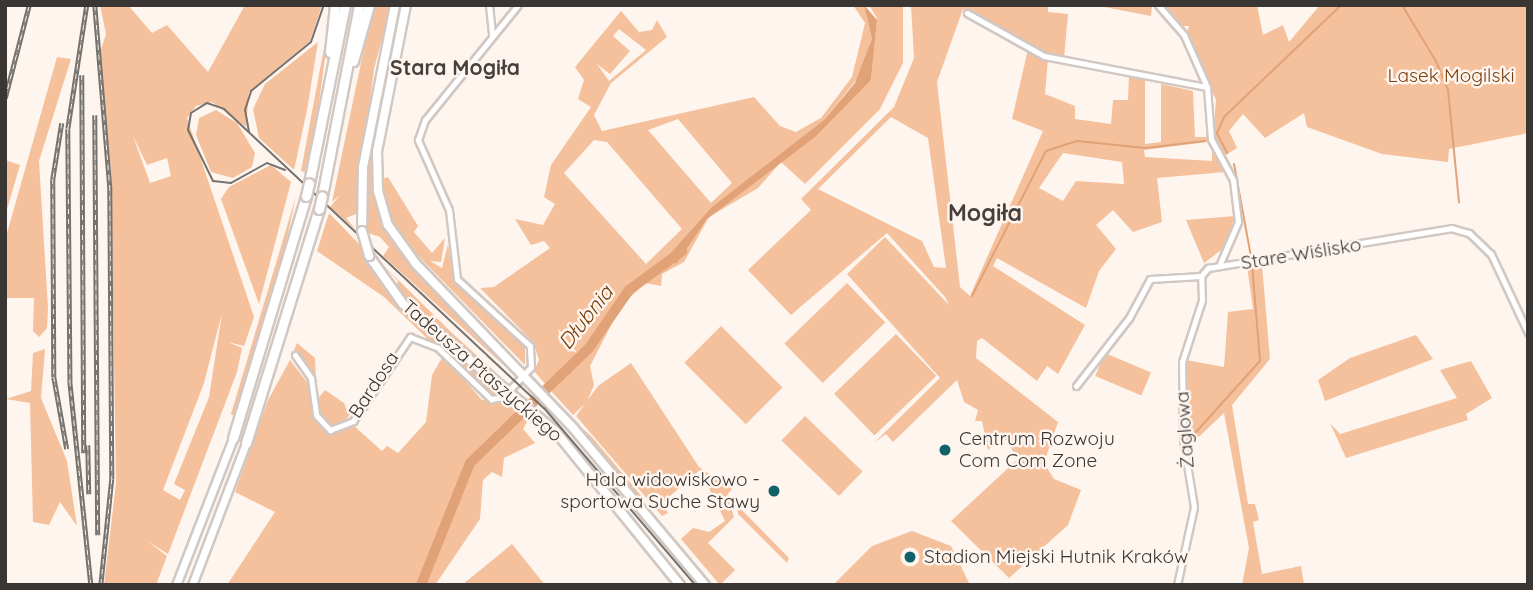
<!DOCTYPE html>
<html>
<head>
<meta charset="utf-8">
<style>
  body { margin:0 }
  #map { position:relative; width:1533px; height:590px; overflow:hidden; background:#fef5ef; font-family:Quicksand,sans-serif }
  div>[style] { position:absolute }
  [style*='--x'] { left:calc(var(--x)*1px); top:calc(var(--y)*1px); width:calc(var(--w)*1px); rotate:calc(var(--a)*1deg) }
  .green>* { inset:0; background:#f5c09c; transform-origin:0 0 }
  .water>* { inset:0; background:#e1a277 }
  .stream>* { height:2px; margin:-1px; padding:0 1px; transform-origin:1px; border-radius:1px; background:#e1a277 }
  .river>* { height:10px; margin:-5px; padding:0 5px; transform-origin:5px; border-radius:5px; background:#e1a277 }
  .roads { filter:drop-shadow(2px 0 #d1c8c3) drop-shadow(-2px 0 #d1c8c3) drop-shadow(0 2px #d1c8c3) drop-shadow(0 -2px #d1c8c3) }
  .street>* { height:5px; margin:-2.5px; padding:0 2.5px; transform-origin:2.5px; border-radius:2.5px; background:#fff }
  .secondary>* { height:7px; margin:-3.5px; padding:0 3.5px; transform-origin:3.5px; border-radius:3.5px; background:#fff }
  .primary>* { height:8px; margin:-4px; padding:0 4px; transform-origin:4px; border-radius:4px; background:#fff }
  .highway>* { height:9px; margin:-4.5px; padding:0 4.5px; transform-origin:4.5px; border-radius:4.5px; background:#fff }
  .tram>* { height:2px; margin:-1px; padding:0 1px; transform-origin:1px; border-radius:1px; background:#76726e }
  .rail>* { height:4.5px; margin-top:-2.25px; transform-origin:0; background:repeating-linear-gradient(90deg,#fef5ef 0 5px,#76726e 0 10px); box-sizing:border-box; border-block:2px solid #76726e }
  .bridges { filter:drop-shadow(2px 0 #d1c8c3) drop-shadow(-2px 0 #d1c8c3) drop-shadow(0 2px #d1c8c3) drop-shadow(0 -2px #d1c8c3) }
  .primary-bridge>* { height:8px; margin:-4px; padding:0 4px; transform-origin:4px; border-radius:4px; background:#fff }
  .highway-bridge>* { height:9px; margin:-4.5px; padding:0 4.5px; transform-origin:4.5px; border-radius:4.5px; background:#fff }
  .dots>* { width:19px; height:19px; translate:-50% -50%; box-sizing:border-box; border:4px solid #fef5ef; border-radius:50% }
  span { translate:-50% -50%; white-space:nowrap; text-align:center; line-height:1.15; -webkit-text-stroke:5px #fef5ef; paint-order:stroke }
  .park-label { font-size:19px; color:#793f0c }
  .street-label { font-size:19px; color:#393633 }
  .poi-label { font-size:19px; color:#393633 }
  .left { translate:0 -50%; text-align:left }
  .right { translate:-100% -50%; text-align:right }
  .neighbourhood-label { font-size:21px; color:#463f3b; font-weight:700 }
  .water-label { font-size:21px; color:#763c07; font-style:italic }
  .quarter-label { font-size:23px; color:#463f3b; font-weight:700 }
  .frame { position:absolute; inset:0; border:7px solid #393633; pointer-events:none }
</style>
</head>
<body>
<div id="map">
  <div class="green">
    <div style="clip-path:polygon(evenodd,100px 5px,128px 5px,152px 33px,167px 25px,208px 72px,245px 5px,322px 5px,310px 41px,249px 92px,246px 127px,212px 102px,196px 106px,187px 118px,254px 317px,244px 346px,228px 342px,242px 348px,237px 372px,168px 554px,147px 541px,167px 556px,156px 585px,104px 585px,116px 483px,111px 169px,98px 59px,106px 34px,100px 5px,133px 136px,147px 165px,167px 158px,171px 176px,150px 183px,133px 136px,100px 5px,222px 313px,209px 397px,174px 484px,185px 490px,180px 500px,163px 490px,204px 383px,222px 313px)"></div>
    <div style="clip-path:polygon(332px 5px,318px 110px,305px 172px,301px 171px)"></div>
    <div style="clip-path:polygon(373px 5px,391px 5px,374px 69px,356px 214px,346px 218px,357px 231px,330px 207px,340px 195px,332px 202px)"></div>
    <div style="clip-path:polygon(399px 5px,373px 150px,378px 208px,409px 261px,508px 369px,383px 256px,389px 247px,380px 237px,365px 232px,365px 181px)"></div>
    <div style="clip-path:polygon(evenodd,648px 5px,667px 37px,611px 83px,594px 115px,602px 131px,754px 97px,780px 126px,796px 132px,821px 118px,852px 77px,865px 23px,853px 5px,864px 5px,872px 39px,862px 73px,824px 120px,777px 158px,782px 161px,871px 80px,877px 18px,869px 5px,903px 5px,903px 63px,880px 109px,805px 184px,781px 162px,758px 188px,709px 217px,684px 262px,662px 274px,661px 286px,645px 283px,621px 306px,590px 366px,594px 385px,587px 402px,573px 415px,551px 391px,557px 377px,547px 386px,534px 371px,539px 360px,533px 342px,480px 288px,494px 287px,550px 248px,544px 241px,531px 245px,515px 219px,543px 225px,555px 204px,544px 197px,551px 165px,591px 107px,578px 99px,584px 80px,575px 67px,621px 11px,639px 32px,652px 30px,657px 20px,648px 5px,619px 29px,646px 50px,609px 81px,597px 64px,610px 74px,630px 51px,613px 36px,619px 29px,648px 5px,678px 119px,732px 183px,711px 203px,648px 130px,678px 119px,648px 5px,594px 140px,607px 142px,682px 229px,646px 264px,564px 173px,594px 140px)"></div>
    <div style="clip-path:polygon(evenodd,911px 5px,1048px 5px,1048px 12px,1068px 14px,1064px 58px,1045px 55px,963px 9px,937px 82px,960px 287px,970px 296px,1043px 131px,1012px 119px,1028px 49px,1048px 59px,1045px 94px,1075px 106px,1075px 119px,1111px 124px,1113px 100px,1128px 100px,1129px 76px,1145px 79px,1145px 144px,1161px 142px,1161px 84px,1193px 91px,1195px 137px,1208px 137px,1207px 142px,1144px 150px,1145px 157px,1212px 161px,1212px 147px,1225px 172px,1157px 178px,1162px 222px,1133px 232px,1113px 210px,1096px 225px,1116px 249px,1099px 271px,1086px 308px,997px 258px,993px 266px,1085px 325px,1058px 374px,1047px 366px,1037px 381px,982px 338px,977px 341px,976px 358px,1058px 422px,1044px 463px,1054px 479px,1081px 490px,1068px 525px,1009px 578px,951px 521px,1018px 459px,1003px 436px,988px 450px,982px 421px,975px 421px,978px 410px,964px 402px,957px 380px,893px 442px,886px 434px,874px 443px,940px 378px,847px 274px,885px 237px,949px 305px,945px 297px,887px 233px,791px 315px,748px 270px,811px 210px,801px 199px,894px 107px,914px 58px,911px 5px,891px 117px,928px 138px,946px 268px,934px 267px,922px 241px,818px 189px,891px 117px,911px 5px,1063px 153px,1122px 162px,1124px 184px,1076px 181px,1063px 201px,1039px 188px,1063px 153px)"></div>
    <div style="clip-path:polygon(1094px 5px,1152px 5px,1151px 16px)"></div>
    <div style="clip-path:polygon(1162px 5px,1257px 5px,1263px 35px,1283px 25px,1289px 42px,1320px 5px,1528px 5px,1528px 133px,1449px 149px,1448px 162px,1382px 154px,1307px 127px,1304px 113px,1265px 138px,1243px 114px,1229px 131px,1237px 148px,1224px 156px,1213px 136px,1216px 100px,1186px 35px,1189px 26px,1180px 26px)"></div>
    <div style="clip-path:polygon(318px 42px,307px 110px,294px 170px,259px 138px,253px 109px,265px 84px)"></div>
    <div style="clip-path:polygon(57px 57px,71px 59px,39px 161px,48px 308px,47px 328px,39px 337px,33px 331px,34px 298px,5px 298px,5px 240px)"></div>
    <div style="clip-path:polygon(216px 110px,237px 123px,255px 153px,252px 167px,233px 178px,211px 172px,196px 135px,199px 118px)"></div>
    <div style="clip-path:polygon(5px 160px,20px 165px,5px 216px)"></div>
    <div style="clip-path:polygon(271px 165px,291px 182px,259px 304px,221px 199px,229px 187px)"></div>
    <div style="clip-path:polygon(388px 177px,418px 226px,414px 232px,432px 253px,445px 238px,441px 262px,430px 261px,442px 268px,448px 244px,454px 281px,525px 348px,525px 365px,395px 232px,379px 180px)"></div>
    <div style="clip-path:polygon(296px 196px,280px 271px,234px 416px,231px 414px)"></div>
    <div style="clip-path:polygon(329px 213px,360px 245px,394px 300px,495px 383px,499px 396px,479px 388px,384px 297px,317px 251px)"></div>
    <div style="clip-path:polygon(1235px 216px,1224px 248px,1204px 263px,1186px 220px)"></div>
    <div style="clip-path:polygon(380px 262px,453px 334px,501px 377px,406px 303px,395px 290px,398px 281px)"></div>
    <div style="clip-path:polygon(1262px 265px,1270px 359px,1232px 405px,1248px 504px,1255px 504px,1259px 520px,1253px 522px,1262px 574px,1301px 566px,1304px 585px,1242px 585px,1249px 548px,1224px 413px,1187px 448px,1186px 360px,1224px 367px,1228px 312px,1253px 309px,1247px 266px)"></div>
    <div style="left:847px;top:283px;width:55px;height:87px;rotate:46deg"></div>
    <div style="left:721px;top:326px;width:87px;height:52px;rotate:45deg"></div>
    <div style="left:896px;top:334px;width:58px;height:86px;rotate:46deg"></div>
    <div style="clip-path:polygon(1416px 335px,1433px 359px,1325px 401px,1318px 380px,1350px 358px)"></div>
    <div style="clip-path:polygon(297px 343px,315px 358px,317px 400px,325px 390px,354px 410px,342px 424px,331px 427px,317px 413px,314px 379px,294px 350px)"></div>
    <div style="clip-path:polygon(45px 349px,41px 398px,67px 461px,77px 526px,60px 502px,49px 525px,33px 522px,30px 403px,6px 399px,31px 391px,33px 353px)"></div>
    <div style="left:1105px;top:353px;width:50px;height:25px;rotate:23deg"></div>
    <div style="clip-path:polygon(443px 356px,482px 400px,505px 400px,527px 422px,523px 429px,535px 443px,504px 458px,502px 477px,492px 472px,483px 480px,480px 519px,435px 585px,227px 585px,275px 512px,235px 492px,268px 400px,290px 360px,310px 386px,322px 428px,332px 432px,353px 425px,382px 451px,387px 446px,398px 453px,426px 422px,432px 375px)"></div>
    <div style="clip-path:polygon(1471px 361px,1492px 398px,1466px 414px,1468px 420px,1346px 458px,1330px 423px,1340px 434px,1457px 398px,1440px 370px)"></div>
    <div style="clip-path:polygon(631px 363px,699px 467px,732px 489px,727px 495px,734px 517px,708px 543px,735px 570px,720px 585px,681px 539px,693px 528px,709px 532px,725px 521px,700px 470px,662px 503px,668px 513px,662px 516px,576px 416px,598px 386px)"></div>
    <div style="left:805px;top:416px;width:80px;height:34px;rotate:44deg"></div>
    <div style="clip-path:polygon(573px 420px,592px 437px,644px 499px,640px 499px)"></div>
    <div style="clip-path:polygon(737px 505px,789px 558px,787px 563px,738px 514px)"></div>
    <div style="clip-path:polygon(912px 531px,951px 546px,970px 585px,833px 585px,872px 546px)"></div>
    <div style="clip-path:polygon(512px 544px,545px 585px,462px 585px)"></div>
  </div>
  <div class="water">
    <div style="clip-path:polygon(864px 5px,877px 20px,871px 80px,815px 137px,707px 219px,676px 264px,669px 255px,712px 207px,824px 120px,855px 83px,872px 39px)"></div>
  </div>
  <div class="stream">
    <div style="--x:1402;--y:5;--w:62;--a:58.9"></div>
    <div style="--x:1435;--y:59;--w:34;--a:67"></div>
    <div style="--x:1448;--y:90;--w:113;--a:84.4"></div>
    <div style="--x:1227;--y:153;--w:22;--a:-117"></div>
    <div style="--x:1217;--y:133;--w:17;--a:-66"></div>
    <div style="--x:1224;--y:117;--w:162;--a:-43.7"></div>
    <div style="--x:1234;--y:164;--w:95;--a:79.6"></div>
    <div style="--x:972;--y:296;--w:163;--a:-63"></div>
    <div style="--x:1046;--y:151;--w:33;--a:-18"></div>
    <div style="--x:1077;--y:141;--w:69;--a:5.8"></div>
    <div style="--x:1146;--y:148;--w:59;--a:-6.8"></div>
    <div style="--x:1187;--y:442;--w:109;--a:-48"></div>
    <div style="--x:1260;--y:361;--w:98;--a:-94.7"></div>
  </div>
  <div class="river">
    <div style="--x:421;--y:585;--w:131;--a:-68.1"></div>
    <div style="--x:470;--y:463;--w:165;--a:-44"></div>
    <div style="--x:589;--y:348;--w:70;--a:-55.4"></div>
    <div style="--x:629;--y:290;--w:66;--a:-36.3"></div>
  </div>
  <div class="roads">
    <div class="street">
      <div style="--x:489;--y:5;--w:31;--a:84"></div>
      <div style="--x:1158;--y:5;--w:40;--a:49"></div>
      <div style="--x:1184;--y:35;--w:57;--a:66.1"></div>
      <div style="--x:1207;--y:87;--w:52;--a:85.6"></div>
      <div style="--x:1211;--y:139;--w:47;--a:61.8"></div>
      <div style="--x:1233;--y:180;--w:42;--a:83.2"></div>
      <div style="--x:1238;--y:222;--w:48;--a:113.4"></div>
      <div style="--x:967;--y:13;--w:88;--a:29.2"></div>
      <div style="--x:1044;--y:56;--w:166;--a:10.8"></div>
      <div style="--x:295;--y:355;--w:28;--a:55"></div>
      <div style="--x:311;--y:378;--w:37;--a:82"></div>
      <div style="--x:316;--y:415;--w:21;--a:47"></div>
      <div style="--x:330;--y:430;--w:25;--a:-21"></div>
      <div style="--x:353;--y:421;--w:102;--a:-55.8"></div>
      <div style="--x:410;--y:337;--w:30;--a:21"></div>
      <div style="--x:438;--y:348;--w:74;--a:43.9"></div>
      <div style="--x:491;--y:399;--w:12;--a:-9"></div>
      <div style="--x:503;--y:397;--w:41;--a:-47"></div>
      <div style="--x:531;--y:367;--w:21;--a:-93"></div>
      <div style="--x:530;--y:346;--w:99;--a:-137.5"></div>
      <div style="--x:457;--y:279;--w:69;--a:-96.6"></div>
      <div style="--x:449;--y:210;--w:77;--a:-113.9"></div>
      <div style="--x:418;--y:140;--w:21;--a:-71"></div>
      <div style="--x:425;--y:120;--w:148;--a:-51"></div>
      <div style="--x:1076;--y:386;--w:86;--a:-52.1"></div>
      <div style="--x:1129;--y:318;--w:44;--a:-61.7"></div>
      <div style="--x:1150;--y:279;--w:51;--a:-3.4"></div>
      <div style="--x:1201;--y:276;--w:11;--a:-49"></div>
      <div style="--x:1208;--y:268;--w:246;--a:-9.3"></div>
      <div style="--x:1451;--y:228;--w:19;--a:16"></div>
      <div style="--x:1469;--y:233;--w:30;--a:44"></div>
      <div style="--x:1491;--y:254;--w:87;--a:64.9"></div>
      <div style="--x:1177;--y:585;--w:80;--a:-77.7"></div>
      <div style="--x:1194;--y:507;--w:68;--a:-99.3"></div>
      <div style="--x:1183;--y:440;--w:78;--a:-90.7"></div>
      <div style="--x:1182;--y:362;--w:65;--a:-72.1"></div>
      <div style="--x:1202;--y:300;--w:24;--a:-92"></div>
    </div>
    <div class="secondary">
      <div style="--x:176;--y:585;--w:158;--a:-68.8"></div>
      <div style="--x:192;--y:585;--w:152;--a:-69.2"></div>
    </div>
    <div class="primary">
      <div style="--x:406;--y:5;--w:149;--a:101.2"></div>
      <div style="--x:377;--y:151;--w:40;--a:88.6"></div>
      <div style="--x:378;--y:191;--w:35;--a:74"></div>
      <div style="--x:388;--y:225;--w:48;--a:54.3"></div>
      <div style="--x:416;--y:264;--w:228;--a:46.2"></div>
      <div style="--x:574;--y:429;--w:204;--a:50"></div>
      <div style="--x:362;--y:231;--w:64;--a:-89.1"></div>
      <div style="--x:363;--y:167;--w:165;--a:-78.8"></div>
      <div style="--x:369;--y:256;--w:59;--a:54.7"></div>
      <div style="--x:403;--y:304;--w:199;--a:39.9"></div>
      <div style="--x:556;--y:432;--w:197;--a:51"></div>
    </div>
    <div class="highway">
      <div style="--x:330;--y:52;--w:47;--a:-83.9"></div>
      <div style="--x:353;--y:61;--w:58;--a:-74.1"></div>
      <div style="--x:309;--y:183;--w:182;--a:-78.6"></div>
      <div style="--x:322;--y:196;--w:195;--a:-79"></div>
      <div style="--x:233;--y:438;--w:253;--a:-73.2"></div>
      <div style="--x:246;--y:443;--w:245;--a:-72.7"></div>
    </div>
  </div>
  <div class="tram">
    <div style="--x:249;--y:132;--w:22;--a:-100"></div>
    <div style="--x:245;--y:110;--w:20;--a:-72"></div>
    <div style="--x:251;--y:91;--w:77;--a:-39.2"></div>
    <div style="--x:311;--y:42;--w:39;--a:-71"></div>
    <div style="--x:285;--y:170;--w:19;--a:-159"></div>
    <div style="--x:267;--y:163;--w:41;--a:150.9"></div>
    <div style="--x:231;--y:183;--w:18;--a:-174"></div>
    <div style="--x:213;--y:181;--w:57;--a:-116.1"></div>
    <div style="--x:188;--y:130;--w:17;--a:-80"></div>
    <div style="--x:191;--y:113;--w:19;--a:-32"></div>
    <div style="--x:207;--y:103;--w:18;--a:19"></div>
    <div style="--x:224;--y:109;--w:438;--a:43.1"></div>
    <div style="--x:544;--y:408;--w:233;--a:49.5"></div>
  </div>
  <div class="rail">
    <div style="--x:87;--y:5;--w:125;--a:98.7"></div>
    <div style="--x:68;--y:129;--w:252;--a:89.5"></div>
    <div style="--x:70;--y:381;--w:205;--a:84.1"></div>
    <div style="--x:95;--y:5;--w:182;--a:85.3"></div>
    <div style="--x:110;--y:186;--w:293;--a:89.6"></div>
    <div style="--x:112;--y:479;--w:107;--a:95.9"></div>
    <div style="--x:82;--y:75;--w:378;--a:89.7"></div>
    <div style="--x:5;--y:98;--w:96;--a:-75.5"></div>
    <div style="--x:95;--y:115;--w:420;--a:89.6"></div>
    <div style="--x:62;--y:123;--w:57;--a:99.1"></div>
    <div style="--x:53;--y:179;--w:198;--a:89.7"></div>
    <div style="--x:54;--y:377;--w:73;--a:79.8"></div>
    <div style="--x:88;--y:445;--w:49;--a:88.8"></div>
  </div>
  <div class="bridges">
    <div class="primary-bridge">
      <div style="--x:362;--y:231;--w:26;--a:74"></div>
    </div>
    <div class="highway-bridge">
      <div style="--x:306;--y:196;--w:13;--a:-77"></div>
      <div style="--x:319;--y:209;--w:13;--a:-77"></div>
    </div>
  </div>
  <div class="dots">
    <div style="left:945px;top:450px;background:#116169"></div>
    <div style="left:774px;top:491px;background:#116169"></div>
    <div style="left:910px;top:557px;background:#116169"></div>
  </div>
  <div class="park-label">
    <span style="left:1451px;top:76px">Lasek Mogilski</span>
  </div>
  <div class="street-label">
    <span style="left:1301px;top:254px;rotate:-9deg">Stare Wiślisko</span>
    <span style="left:482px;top:371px;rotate:41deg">Tadeusza Ptaszyckiego</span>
    <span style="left:374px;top:385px;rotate:-57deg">Bardosa</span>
    <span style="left:1185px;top:430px;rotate:-94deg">Żaglowa</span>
  </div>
  <div class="poi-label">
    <span class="left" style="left:959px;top:450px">Centrum Rozwoju<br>Com Com Zone</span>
    <span class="right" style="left:760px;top:491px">Hala widowiskowo -<br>sportowa Suche Stawy</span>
    <span class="left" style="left:924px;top:557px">Stadion Miejski Hutnik Kraków</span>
  </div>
  <div class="neighbourhood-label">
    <span style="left:455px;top:67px">Stara Mogiła</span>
  </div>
  <div class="water-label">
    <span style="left:585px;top:317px;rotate:-52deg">Dłubnia</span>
  </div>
  <div class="quarter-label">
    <span style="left:985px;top:213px">Mogiła</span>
  </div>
  <div class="frame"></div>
</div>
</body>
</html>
